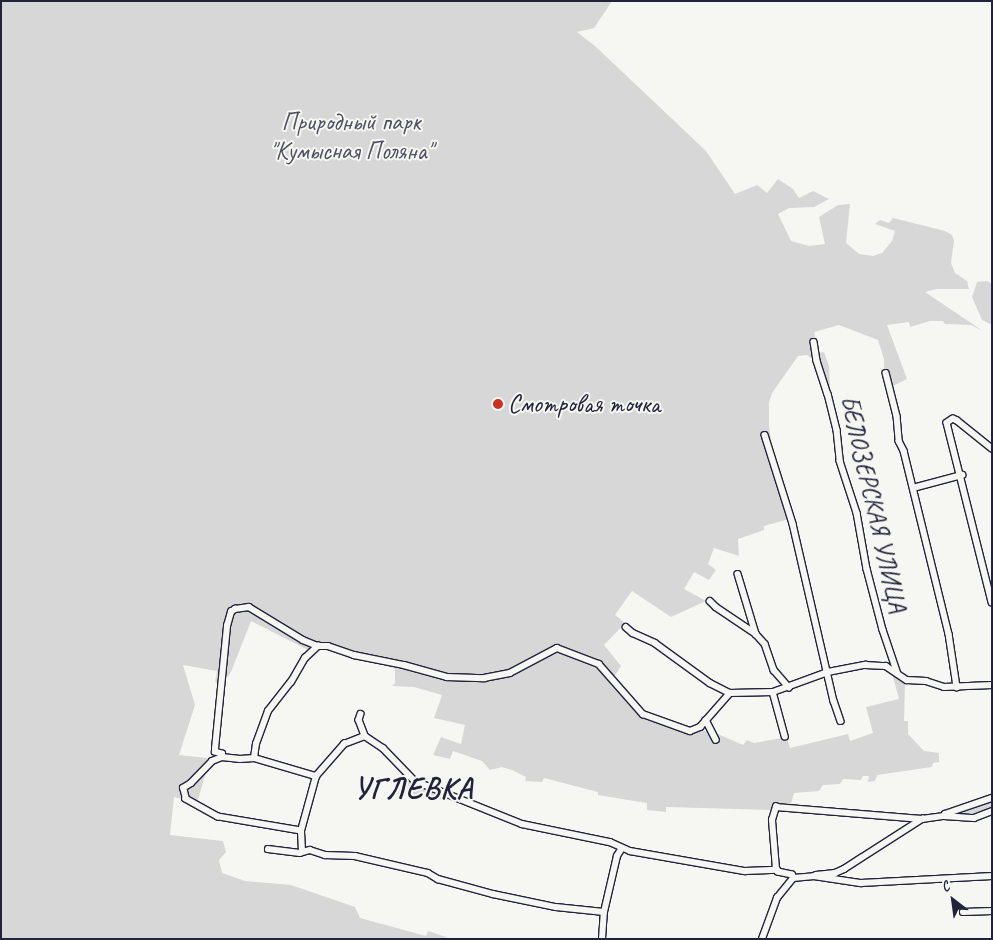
<!DOCTYPE html>
<html>
<head>
<meta charset="utf-8">
<style>
  body { margin:0 }
  #map { position:relative; width:993px; height:940px; overflow:hidden; background:#f6f6f2; font-family:Caveat,sans-serif }
  div>[style] { position:absolute }
  [style*='--x'] { left:calc(var(--x)*1px); top:calc(var(--y)*1px); width:calc(var(--w)*1px); rotate:calc(var(--a)*1deg) }
  .green>* { inset:0; background:#d7d7d7 }
  .roads { filter:drop-shadow(1px 0 #22223b) drop-shadow(-1px 0 #22223b) drop-shadow(0 1px #22223b) drop-shadow(0 -1px #22223b) }
  .street>* { height:5.5px; margin:-2.75px; padding:0 2.75px; transform-origin:2.75px; border-radius:2.75px; background:#f6f6f2 }
  .dots>* { width:14px; height:14px; translate:-50% -50%; box-sizing:border-box; border:2px solid #f6f6f2; border-radius:50% }
  span { translate:-50% -50%; white-space:nowrap; text-align:center; line-height:1.15; -webkit-text-stroke:4px #f6f6f2; paint-order:stroke }
  .park-label { font-size:25px; color:#4f4f62 }
  .poi-label { font-size:25px; color:#22223b }
  .left { translate:0 -50%; text-align:left }
  .street-label { font-size:25px; color:#22223b }
  .district-label { font-size:30px; color:#22223b; font-weight:700; letter-spacing:1px }
  .frame { position:absolute; inset:0; border:2px solid #22223b; pointer-events:none }
  .north { position:absolute; left:928px; top:875px; width:50px; height:50px; -webkit-text-stroke:4px #f6f6f2; paint-order:stroke; rotate:330deg; font-size:14px; font-weight:700; line-height:20px; text-align:center; color:#22223b }
  .north::after { content:''; display:block; margin:auto; width:18px; height:22px; background:#22223b; clip-path:polygon(50% 0,100% 100%,50% 72%,0 100%) }
</style>
</head>
<body>
<div id="map">
  <div class="green">
    <div style="clip-path:polygon(1px 1px,612px 1px,594px 28px,577px 32px,595px 46px,706px 151px,735px 194px,757px 185px,767px 193px,778px 179px,793px 189px,799px 198px,813px 191px,829px 199px,814px 207px,789px 208px,778px 214px,791px 241px,809px 246px,825px 244px,819px 217px,838px 205px,850px 204px,846px 243px,859px 254px,873px 256px,882px 253px,892px 241px,895px 231px,875px 224px,880px 220px,889px 223px,893px 218px,945px 231px,952px 235px,954px 241px,951px 263px,955px 273px,967px 281px,969px 289px,937px 289px,925px 292px,983px 331px,971px 325px,945px 324px,943px 321px,930px 321px,910px 327px,909px 322px,887px 325px,907px 379px,891px 387px,884px 374px,884px 359px,878px 340px,839px 325px,814px 332px,819px 353px,824px 352px,829px 366px,830px 389px,826px 390px,816px 362px,807px 355px,798px 356px,772px 393px,769px 403px,769px 426px,772px 447px,793px 518px,764px 526px,764px 530px,738px 539px,739px 556px,714px 548px,708px 564px,716px 570px,709px 580px,694px 572px,684px 589px,706px 601px,671px 617px,632px 591px,615px 615px,625px 623px,604px 645px,621px 666px,614px 677px,642px 710px,690px 730px,695px 728px,718px 734px,743px 745px,747px 740px,754px 743px,787px 737px,790px 748px,848px 734px,850px 741px,873px 733px,866px 707px,899px 699px,892px 673px,905px 683px,904px 721px,908px 721px,908px 734px,924px 751px,939px 753px,939px 762px,933px 763px,932px 767px,877px 775px,875px 781px,868px 782px,869px 776px,863px 776px,861px 780px,843px 779px,840px 784px,823px 785px,819px 791px,794px 793px,790px 807px,774px 804px,771px 810px,666px 807px,666px 812px,647px 810px,647px 803px,598px 795px,598px 792px,544px 778px,542px 782px,525px 781px,526px 777px,512px 770px,502px 767px,490px 770px,482px 761px,453px 751px,450px 759px,433px 755px,441px 737px,461px 744px,465px 725px,434px 718px,442px 695px,414px 687px,392px 686px,395px 683px,395px 668px,388px 667px,387px 662px,322px 648px,312px 652px,251px 621px,231px 672px,222px 685px,215px 682px,217px 671px,183px 665px,195px 705px,179px 755px,207px 758px,215px 762px,206px 772px,197px 803px,174px 797px,170px 835px,223px 841px,226px 852px,219px 860px,222px 873px,245px 881px,291px 885px,355px 907px,360px 918px,426px 936px,428px 931px,452px 939px,1px 939px)"></div>
    <div style="clip-path:polygon(987px 281px,992px 284px,992px 325px,982px 320px,972px 297px,977px 282px)"></div>
    <div style="clip-path:polygon(402px 770px,414px 782px,453px 799px,443px 800px,409px 794px,397px 794px)"></div>
    <div style="clip-path:polygon(992px 800px,992px 809px,975px 816px,948px 815px,973px 809px)"></div>
  </div>
  <div class="roads">
    <div class="street">
      <div style="--x:814;--y:342;--w:19;--a:81"></div>
      <div style="--x:817;--y:361;--w:35;--a:72"></div>
      <div style="--x:828;--y:394;--w:37;--a:76"></div>
      <div style="--x:837;--y:430;--w:31;--a:84"></div>
      <div style="--x:840;--y:461;--w:55;--a:71.9"></div>
      <div style="--x:857;--y:513;--w:57;--a:79.9"></div>
      <div style="--x:867;--y:569;--w:63;--a:75.3"></div>
      <div style="--x:883;--y:630;--w:46;--a:71.2"></div>
      <div style="--x:886;--y:373;--w:44;--a:75.7"></div>
      <div style="--x:897;--y:416;--w:25;--a:85"></div>
      <div style="--x:899;--y:441;--w:11;--a:63"></div>
      <div style="--x:904;--y:451;--w:188;--a:76.2"></div>
      <div style="--x:949;--y:634;--w:54;--a:81.4"></div>
      <div style="--x:765;--y:435;--w:93;--a:72.5"></div>
      <div style="--x:793;--y:524;--w:182;--a:77"></div>
      <div style="--x:834;--y:701;--w:21;--a:71"></div>
      <div style="--x:992;--y:449;--w:45;--a:-141.3"></div>
      <div style="--x:957;--y:421;--w:4;--a:-153"></div>
      <div style="--x:953;--y:419;--w:7;--a:146"></div>
      <div style="--x:947;--y:423;--w:185;--a:75.9"></div>
      <div style="--x:913;--y:488;--w:51;--a:-14.9"></div>
      <div style="--x:738;--y:574;--w:63;--a:73.3"></div>
      <div style="--x:710;--y:601;--w:8;--a:45"></div>
      <div style="--x:716;--y:607;--w:48;--a:34"></div>
      <div style="--x:756;--y:634;--w:13;--a:48"></div>
      <div style="--x:765;--y:644;--w:28;--a:71"></div>
      <div style="--x:774;--y:670;--w:23;--a:49"></div>
      <div style="--x:626;--y:627;--w:9;--a:41"></div>
      <div style="--x:633;--y:633;--w:24;--a:24"></div>
      <div style="--x:655;--y:643;--w:68;--a:36"></div>
      <div style="--x:710;--y:683;--w:22;--a:27"></div>
      <div style="--x:730;--y:693;--w:43;--a:-1.3"></div>
      <div style="--x:773;--y:692;--w:59;--a:-20"></div>
      <div style="--x:828;--y:672;--w:38;--a:-11"></div>
      <div style="--x:865;--y:665;--w:21;--a:3"></div>
      <div style="--x:886;--y:666;--w:25;--a:34"></div>
      <div style="--x:907;--y:680;--w:19;--a:3"></div>
      <div style="--x:926;--y:681;--w:19;--a:18"></div>
      <div style="--x:944;--y:687;--w:48;--a:-2.4"></div>
      <div style="--x:773;--y:692;--w:46;--a:74.7"></div>
      <div style="--x:361;--y:714;--w:6;--a:108"></div>
      <div style="--x:359;--y:720;--w:17;--a:69"></div>
      <div style="--x:706;--y:720;--w:22;--a:63"></div>
      <div style="--x:222;--y:757;--w:3;--a:-90"></div>
      <div style="--x:222;--y:754;--w:7;--a:-164"></div>
      <div style="--x:215;--y:752;--w:3;--a:-90"></div>
      <div style="--x:215;--y:749;--w:124;--a:-84.4"></div>
      <div style="--x:227;--y:626;--w:15;--a:-74"></div>
      <div style="--x:231;--y:612;--w:5;--a:-37"></div>
      <div style="--x:235;--y:609;--w:14;--a:-8"></div>
      <div style="--x:249;--y:607;--w:63;--a:31.4"></div>
      <div style="--x:303;--y:640;--w:16;--a:22"></div>
      <div style="--x:254;--y:758;--w:14;--a:-82"></div>
      <div style="--x:256;--y:744;--w:35;--a:-70"></div>
      <div style="--x:268;--y:711;--w:37;--a:-52"></div>
      <div style="--x:291;--y:682;--w:28;--a:-60"></div>
      <div style="--x:305;--y:658;--w:18;--a:-43"></div>
      <div style="--x:318;--y:646;--w:10;--a:0"></div>
      <div style="--x:328;--y:646;--w:28;--a:19"></div>
      <div style="--x:354;--y:655;--w:51;--a:11.3"></div>
      <div style="--x:404;--y:665;--w:45;--a:15.6"></div>
      <div style="--x:447;--y:677;--w:37;--a:2"></div>
      <div style="--x:484;--y:678;--w:26;--a:-11"></div>
      <div style="--x:510;--y:673;--w:53;--a:-28"></div>
      <div style="--x:557;--y:648;--w:45;--a:20.9"></div>
      <div style="--x:599;--y:664;--w:67;--a:48.7"></div>
      <div style="--x:643;--y:714;--w:50;--a:19.9"></div>
      <div style="--x:690;--y:731;--w:11;--a:-22"></div>
      <div style="--x:700;--y:727;--w:45;--a:-48.6"></div>
      <div style="--x:944;--y:816;--w:2;--a:-63"></div>
      <div style="--x:945;--y:814;--w:50;--a:-18.8"></div>
      <div style="--x:301;--y:831;--w:84;--a:-170.4"></div>
      <div style="--x:218;--y:817;--w:37;--a:-151"></div>
      <div style="--x:186;--y:799;--w:11;--a:-105"></div>
      <div style="--x:183;--y:788;--w:9;--a:-32"></div>
      <div style="--x:191;--y:783;--w:30;--a:-46"></div>
      <div style="--x:212;--y:761;--w:11;--a:-22"></div>
      <div style="--x:222;--y:757;--w:18;--a:6"></div>
      <div style="--x:240;--y:759;--w:14;--a:-4"></div>
      <div style="--x:254;--y:758;--w:65;--a:16.2"></div>
      <div style="--x:268;--y:849;--w:32;--a:7"></div>
      <div style="--x:300;--y:853;--w:10;--a:-17"></div>
      <div style="--x:310;--y:850;--w:16;--a:18"></div>
      <div style="--x:325;--y:855;--w:30;--a:2"></div>
      <div style="--x:355;--y:856;--w:75;--a:13.1"></div>
      <div style="--x:428;--y:873;--w:12;--a:31"></div>
      <div style="--x:438;--y:879;--w:57;--a:15.3"></div>
      <div style="--x:493;--y:894;--w:64;--a:11.7"></div>
      <div style="--x:556;--y:907;--w:48;--a:5.9"></div>
      <div style="--x:302;--y:851;--w:20;--a:-93"></div>
      <div style="--x:301;--y:831;--w:57;--a:-74.7"></div>
      <div style="--x:316;--y:776;--w:43;--a:-48.8"></div>
      <div style="--x:344;--y:744;--w:22;--a:-21"></div>
      <div style="--x:365;--y:736;--w:22;--a:34"></div>
      <div style="--x:383;--y:748;--w:46;--a:45.9"></div>
      <div style="--x:415;--y:781;--w:115;--a:21.9"></div>
      <div style="--x:522;--y:824;--w:90;--a:11.6"></div>
      <div style="--x:610;--y:842;--w:22;--a:24"></div>
      <div style="--x:630;--y:851;--w:117;--a:9.9"></div>
      <div style="--x:745;--y:871;--w:32;--a:-2"></div>
      <div style="--x:816;--y:875;--w:19;--a:-6"></div>
      <div style="--x:835;--y:873;--w:10;--a:-24"></div>
      <div style="--x:844;--y:869;--w:93;--a:-32.7"></div>
      <div style="--x:793;--y:878;--w:21;--a:-5"></div>
      <div style="--x:814;--y:876;--w:48;--a:8.5"></div>
      <div style="--x:861;--y:883;--w:131;--a:-3.1"></div>
      <div style="--x:963;--y:912;--w:29;--a:-2"></div>
      <div style="--x:602;--y:939;--w:27;--a:-86"></div>
      <div style="--x:604;--y:912;--w:57;--a:-76.9"></div>
      <div style="--x:617;--y:856;--w:9;--a:-58"></div>
      <div style="--x:762;--y:939;--w:44;--a:-69.9"></div>
      <div style="--x:777;--y:898;--w:26;--a:-51"></div>
      <div style="--x:793;--y:878;--w:3;--a:-108"></div>
      <div style="--x:792;--y:875;--w:14;--a:-168"></div>
      <div style="--x:778;--y:872;--w:4;--a:-124"></div>
      <div style="--x:776;--y:869;--w:49;--a:-94.7"></div>
      <div style="--x:772;--y:820;--w:14;--a:-73"></div>
      <div style="--x:776;--y:807;--w:146;--a:4.7"></div>
      <div style="--x:922;--y:819;--w:22;--a:-8"></div>
      <div style="--x:944;--y:816;--w:30;--a:4"></div>
      <div style="--x:974;--y:818;--w:19;--a:-21"></div>
    </div>
  </div>
  <div class="dots">
    <div style="left:498px;top:404px;background:#c8321e"></div>
  </div>
  <div class="park-label">
    <span style="left:351px;top:137px">Природный парк<br>"Кумысная Поляна"</span>
  </div>
  <div class="poi-label">
    <span class="left" style="left:508px;top:404px">Смотровая точка</span>
  </div>
  <div class="street-label">
    <span style="left:873px;top:504px;rotate:77deg">БЕЛОЗЕРСКАЯ УЛИЦА</span>
  </div>
  <div class="district-label">
    <span style="left:413px;top:788px">УГЛЕВКА</span>
  </div>
  <div class="frame"></div>
  <div class="north">С</div>
</div>
</body>
</html>
